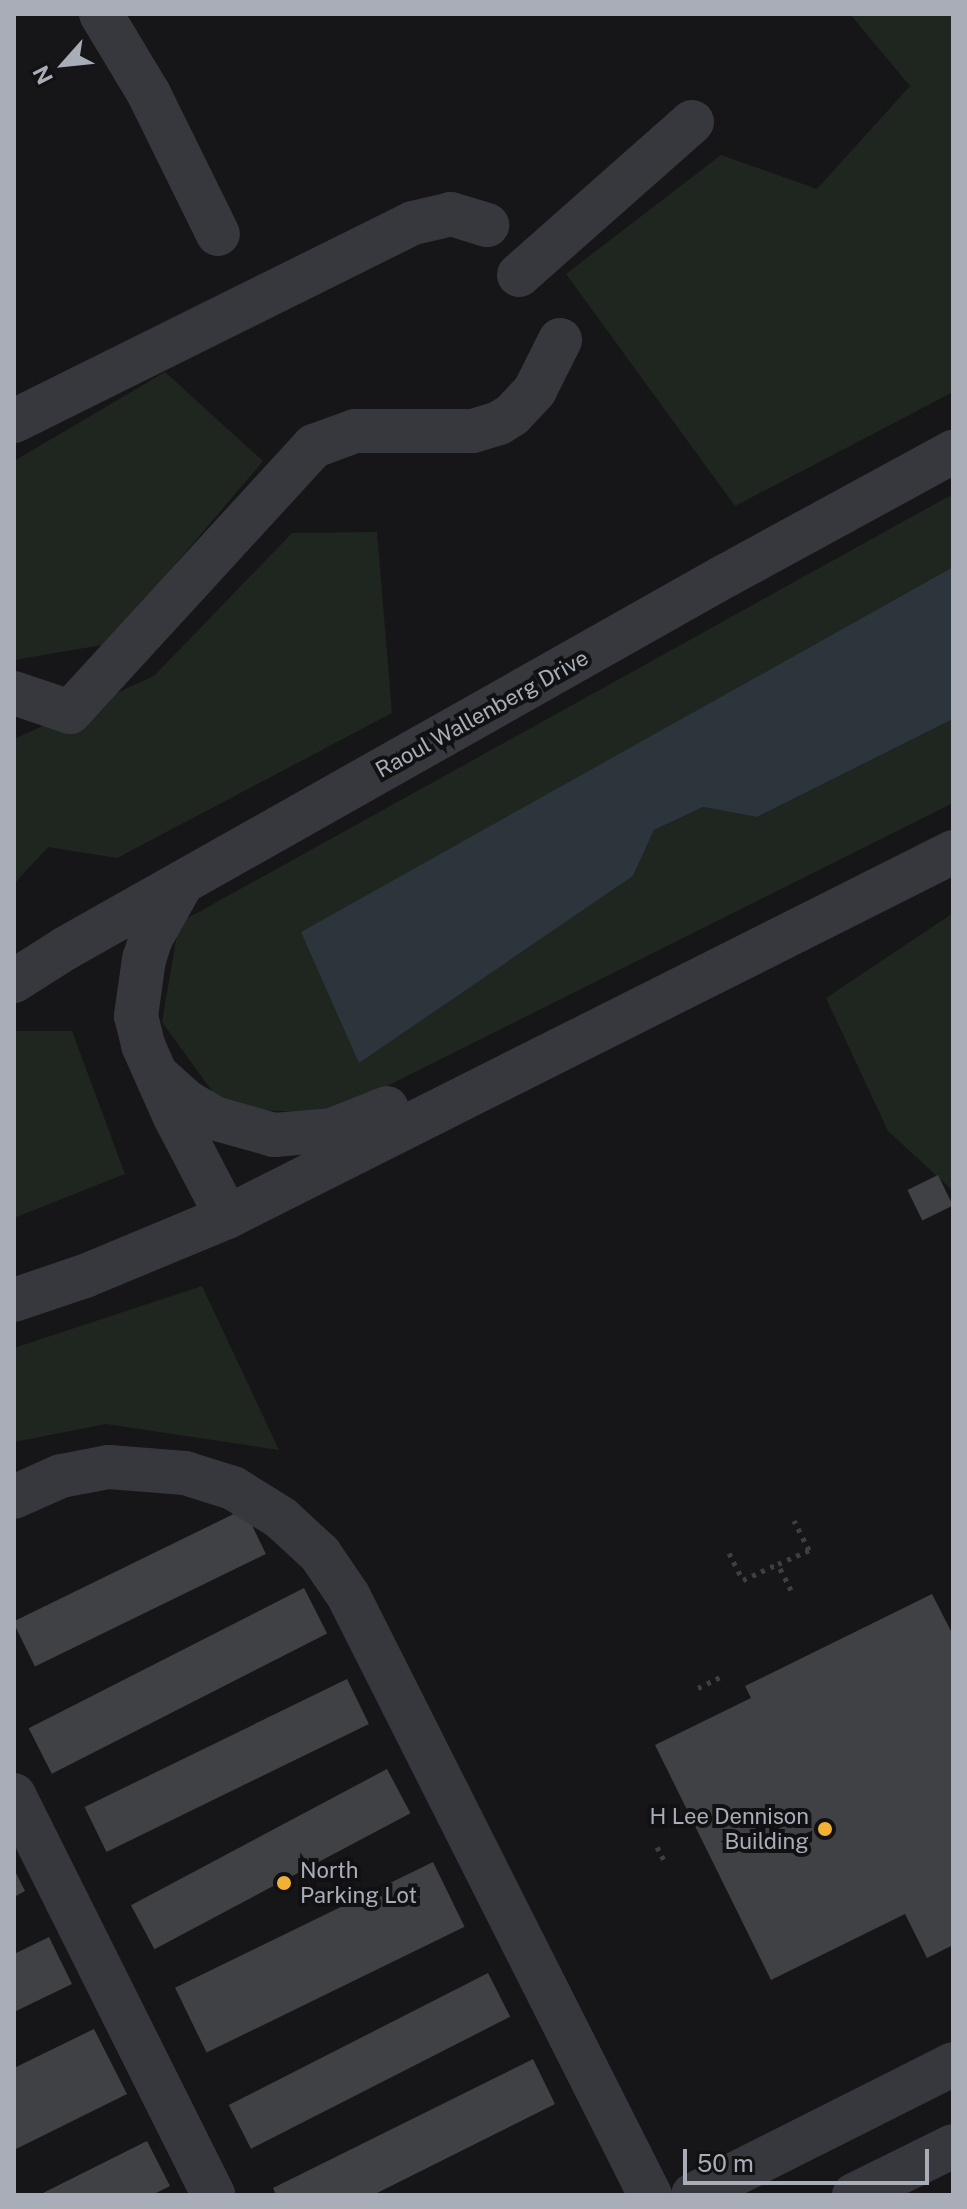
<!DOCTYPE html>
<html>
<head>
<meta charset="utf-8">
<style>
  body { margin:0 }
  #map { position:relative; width:967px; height:2209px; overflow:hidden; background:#161618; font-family:"Public Sans",sans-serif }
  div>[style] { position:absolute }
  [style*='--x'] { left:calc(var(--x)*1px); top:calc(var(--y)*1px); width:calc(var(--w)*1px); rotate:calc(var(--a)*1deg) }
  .green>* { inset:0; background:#1e261f }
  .water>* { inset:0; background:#2c353c }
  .building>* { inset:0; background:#404145; transform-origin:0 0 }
  .path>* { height:5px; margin-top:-2.5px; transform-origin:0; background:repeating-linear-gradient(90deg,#3d3f44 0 4px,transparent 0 10px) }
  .minor>* { height:44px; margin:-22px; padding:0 22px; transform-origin:22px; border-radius:22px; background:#37383d }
  .dots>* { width:22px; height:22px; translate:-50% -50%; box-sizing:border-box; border:4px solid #111113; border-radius:50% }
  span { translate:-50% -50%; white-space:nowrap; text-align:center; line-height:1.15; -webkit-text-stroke:8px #111113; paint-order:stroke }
  .street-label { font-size:22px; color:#a8adb8 }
  .poi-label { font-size:22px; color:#a8adb8 }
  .right { translate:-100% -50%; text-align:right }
  .left { translate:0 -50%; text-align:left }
  .frame { position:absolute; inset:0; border:16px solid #a8adb8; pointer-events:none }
  .north { position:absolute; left:24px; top:24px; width:80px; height:80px; -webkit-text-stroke:6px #111113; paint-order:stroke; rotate:243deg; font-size:22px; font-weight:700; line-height:32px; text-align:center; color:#a8adb8 }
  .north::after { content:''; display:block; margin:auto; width:28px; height:36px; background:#a8adb8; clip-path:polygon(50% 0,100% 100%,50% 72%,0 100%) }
  .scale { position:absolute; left:683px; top:2149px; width:246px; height:36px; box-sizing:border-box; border:4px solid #a8adb8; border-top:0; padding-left:10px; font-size:24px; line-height:28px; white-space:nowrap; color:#a8adb8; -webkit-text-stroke:6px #111113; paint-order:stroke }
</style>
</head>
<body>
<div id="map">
  <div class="green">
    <div style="clip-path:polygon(850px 14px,953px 14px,953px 392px,735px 506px,566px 274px,721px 155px,817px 189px,910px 86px)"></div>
    <div style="clip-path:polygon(165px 372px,263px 461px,108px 644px,14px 660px,14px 461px)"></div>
    <div style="clip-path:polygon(953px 494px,953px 567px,302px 932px,360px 1062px,633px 876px,654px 830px,703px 807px,757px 817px,953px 719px,953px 803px,333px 1113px,225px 1109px,162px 1022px,179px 923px)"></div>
    <div style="clip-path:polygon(377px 532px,392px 713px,117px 858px,48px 847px,14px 884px,14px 739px,154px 676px,292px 533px)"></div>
    <div style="clip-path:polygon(953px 913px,953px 1191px,888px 1131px,826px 998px)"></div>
    <div style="clip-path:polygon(14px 1031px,72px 1031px,125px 1174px,14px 1218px)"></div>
    <div style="clip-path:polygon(202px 1286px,279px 1450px,106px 1424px,14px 1442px,14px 1348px)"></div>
  </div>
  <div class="water">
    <div style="clip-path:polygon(953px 567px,953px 719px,757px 817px,703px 807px,654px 830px,633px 876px,359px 1063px,301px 932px)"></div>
  </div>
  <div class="building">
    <div style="left:938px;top:1175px;width:34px;height:34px;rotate:64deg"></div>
    <div style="left:244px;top:1509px;width:50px;height:257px;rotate:64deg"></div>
    <div style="left:304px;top:1588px;width:51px;height:309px;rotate:63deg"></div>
    <div style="clip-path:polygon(932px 1594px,953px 1635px,953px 1951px,951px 1946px,927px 1958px,905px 1914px,771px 1980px,655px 1745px,751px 1698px,745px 1686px)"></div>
    <div style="left:347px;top:1679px;width:50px;height:292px;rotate:64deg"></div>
    <div style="left:387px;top:1769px;width:50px;height:290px;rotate:62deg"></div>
    <div style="left:433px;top:1862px;width:72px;height:287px;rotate:64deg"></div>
    <div style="clip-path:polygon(14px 1869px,25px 1891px,14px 1897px)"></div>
    <div style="clip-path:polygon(49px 1937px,72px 1984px,14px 2012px,14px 1954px)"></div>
    <div style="left:488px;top:1973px;width:49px;height:291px;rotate:63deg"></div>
    <div style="clip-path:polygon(94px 2029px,127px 2094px,14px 2150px,14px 2068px)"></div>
    <div style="clip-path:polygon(533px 2059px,555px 2104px,373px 2195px,276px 2195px,273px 2188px)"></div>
    <div style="clip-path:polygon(147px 2141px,170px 2186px,152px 2195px,39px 2195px)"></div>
  </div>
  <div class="path">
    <div style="--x:729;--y:1553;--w:30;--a:63"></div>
    <div style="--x:743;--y:1580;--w:38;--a:-25"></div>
    <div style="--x:791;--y:1590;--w:29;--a:-117"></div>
    <div style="--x:778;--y:1564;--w:34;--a:-24"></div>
    <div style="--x:809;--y:1550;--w:33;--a:-117"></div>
    <div style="--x:698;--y:1688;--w:25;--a:-26"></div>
    <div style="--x:657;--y:1847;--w:15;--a:62"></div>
  </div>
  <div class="minor">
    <div style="--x:101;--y:14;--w:93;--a:59"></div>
    <div style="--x:149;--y:94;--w:156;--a:63.8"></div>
    <div style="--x:519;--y:275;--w:231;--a:-41.5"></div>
    <div style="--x:14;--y:421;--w:445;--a:-26.4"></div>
    <div style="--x:413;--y:223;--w:39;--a:-13"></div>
    <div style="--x:451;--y:214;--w:38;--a:17"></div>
    <div style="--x:14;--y:693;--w:59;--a:18.7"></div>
    <div style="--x:70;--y:712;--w:361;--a:-47.5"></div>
    <div style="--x:314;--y:446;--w:44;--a:-20.1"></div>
    <div style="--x:355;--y:431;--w:118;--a:0"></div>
    <div style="--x:473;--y:431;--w:27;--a:-17"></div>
    <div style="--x:499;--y:423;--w:15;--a:-32"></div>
    <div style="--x:512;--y:415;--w:34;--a:-47"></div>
    <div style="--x:535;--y:390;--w:56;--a:-63.4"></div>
    <div style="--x:182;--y:883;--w:63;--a:119.4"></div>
    <div style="--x:151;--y:938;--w:22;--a:108"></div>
    <div style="--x:144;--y:959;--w:58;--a:98"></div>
    <div style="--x:136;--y:1016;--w:30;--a:76"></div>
    <div style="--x:143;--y:1045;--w:77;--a:66.1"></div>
    <div style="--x:174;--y:1115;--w:115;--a:62.5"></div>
    <div style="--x:14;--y:981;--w:62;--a:-32.4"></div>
    <div style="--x:66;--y:948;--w:759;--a:-29.44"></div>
    <div style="--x:727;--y:575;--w:257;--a:-28.6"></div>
    <div style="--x:158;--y:1076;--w:39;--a:42"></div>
    <div style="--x:187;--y:1102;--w:34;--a:30"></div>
    <div style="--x:217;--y:1119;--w:59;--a:15.7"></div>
    <div style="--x:274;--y:1135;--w:58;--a:-4.9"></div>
    <div style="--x:332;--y:1130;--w:59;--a:-21.8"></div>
    <div style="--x:14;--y:1300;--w:75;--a:-18.7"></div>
    <div style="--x:85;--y:1276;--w:154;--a:-22.6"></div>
    <div style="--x:227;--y:1217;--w:813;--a:-26.69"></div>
    <div style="--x:14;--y:1497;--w:51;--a:-24.1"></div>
    <div style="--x:61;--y:1476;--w:49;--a:-10.6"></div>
    <div style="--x:109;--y:1467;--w:76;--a:4.5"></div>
    <div style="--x:185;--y:1473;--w:50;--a:17.4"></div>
    <div style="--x:233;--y:1488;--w:57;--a:32"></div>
    <div style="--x:281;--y:1518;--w:53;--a:42.7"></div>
    <div style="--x:320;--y:1554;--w:50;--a:55.7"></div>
    <div style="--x:348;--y:1595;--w:672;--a:63.28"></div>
    <div style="--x:14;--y:1795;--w:447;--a:63.5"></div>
    <div style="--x:693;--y:2195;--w:291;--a:-26.7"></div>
    <div style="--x:854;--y:2195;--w:110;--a:-26.3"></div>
  </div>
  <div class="dots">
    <div style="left:825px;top:1829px;background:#f2b134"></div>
    <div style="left:284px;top:1883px;background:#f2b134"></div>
  </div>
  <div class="street-label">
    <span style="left:482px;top:714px;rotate:-29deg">Raoul Wallenberg Drive</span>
  </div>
  <div class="poi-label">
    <span class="right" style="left:809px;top:1829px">H Lee Dennison<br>Building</span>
    <span class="left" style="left:300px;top:1883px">North<br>Parking Lot</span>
  </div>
  <div class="frame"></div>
  <div class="north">N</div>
  <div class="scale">50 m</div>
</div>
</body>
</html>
